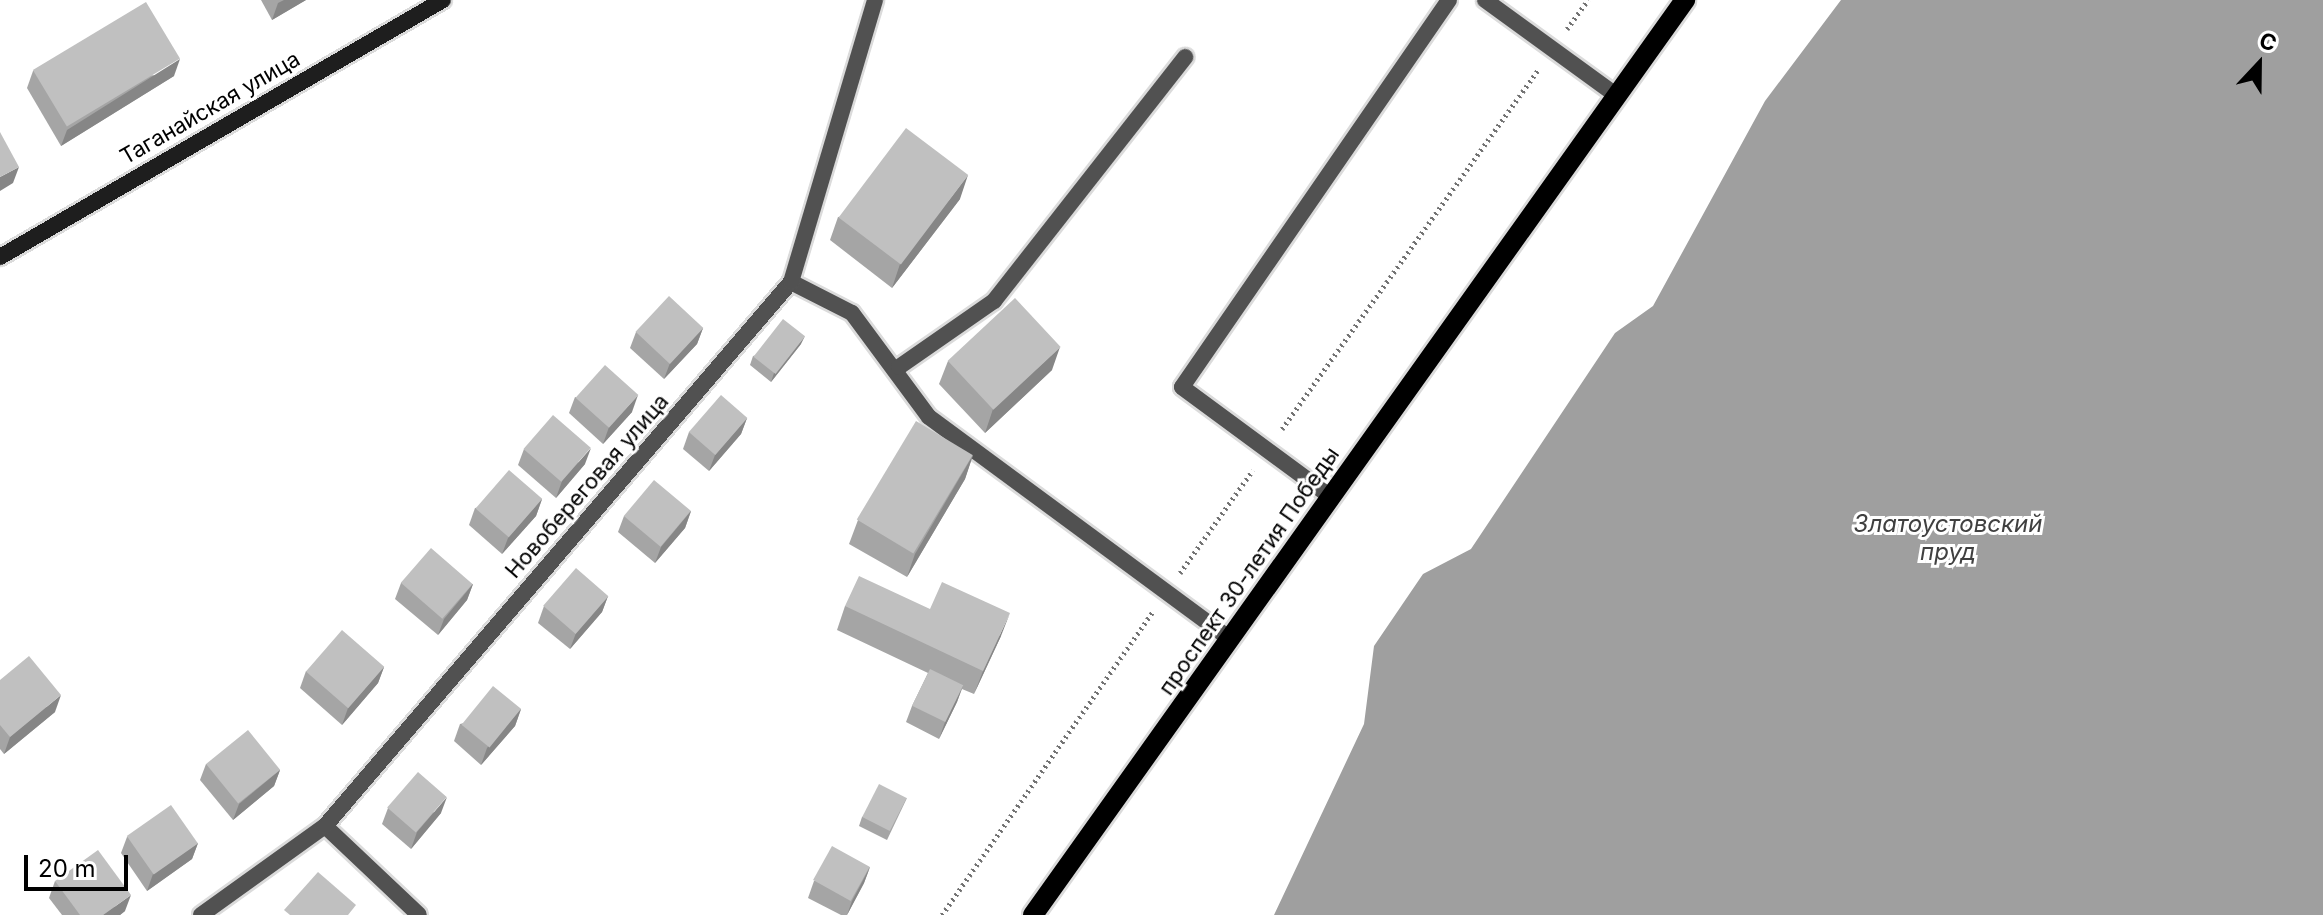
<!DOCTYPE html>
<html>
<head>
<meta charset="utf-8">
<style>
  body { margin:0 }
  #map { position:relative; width:2323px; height:915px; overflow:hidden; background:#fff; font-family:Inter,sans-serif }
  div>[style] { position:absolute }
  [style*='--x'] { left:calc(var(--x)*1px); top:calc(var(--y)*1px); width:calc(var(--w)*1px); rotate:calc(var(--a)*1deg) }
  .water>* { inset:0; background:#9f9f9f }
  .path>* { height:5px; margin-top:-2.5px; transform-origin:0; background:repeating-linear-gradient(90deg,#737373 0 2px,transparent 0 6px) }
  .roads { filter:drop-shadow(2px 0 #dbdbdb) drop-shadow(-2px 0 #dbdbdb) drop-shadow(0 2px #dbdbdb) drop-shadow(0 -2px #dbdbdb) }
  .service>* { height:16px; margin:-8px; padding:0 8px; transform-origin:8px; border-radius:8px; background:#515151 }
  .minor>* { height:16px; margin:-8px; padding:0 8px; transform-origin:8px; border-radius:8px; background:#515151 }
  .secondary>* { height:16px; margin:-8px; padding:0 8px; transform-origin:8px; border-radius:8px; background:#1e1e1e }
  .primary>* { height:20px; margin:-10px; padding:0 10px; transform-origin:10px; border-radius:10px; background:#000 }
  .wall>* { inset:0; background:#a5a5a5 }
  .shaded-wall>* { inset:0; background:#868686 }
  .building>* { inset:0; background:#c0c0c0; transform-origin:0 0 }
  span { translate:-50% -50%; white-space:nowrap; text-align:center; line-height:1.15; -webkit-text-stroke:6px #fff; paint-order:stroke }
  .street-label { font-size:22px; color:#000 }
  .water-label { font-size:24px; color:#404040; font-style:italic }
  .north { position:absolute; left:2219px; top:24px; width:80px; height:80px; -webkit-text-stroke:6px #fff; paint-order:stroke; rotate:22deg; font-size:22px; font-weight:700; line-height:32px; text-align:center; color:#000 }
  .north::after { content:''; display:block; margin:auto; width:28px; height:36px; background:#000; clip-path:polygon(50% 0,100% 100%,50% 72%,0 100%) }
  .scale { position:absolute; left:24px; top:855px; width:104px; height:36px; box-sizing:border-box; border:4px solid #000; border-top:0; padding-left:10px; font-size:24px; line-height:28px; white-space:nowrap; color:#000; -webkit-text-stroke:6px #fff; paint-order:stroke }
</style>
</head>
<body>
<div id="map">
  <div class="water">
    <div style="clip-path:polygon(1841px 0,2323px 0,2323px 915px,1274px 915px,1364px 724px,1374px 646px,1423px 574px,1471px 549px,1615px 333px,1653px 306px,1765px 101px)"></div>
  </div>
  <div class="path">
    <div style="--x:1567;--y:29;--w:36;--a:-54"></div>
    <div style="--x:1282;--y:429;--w:442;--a:-54.5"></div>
    <div style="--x:1180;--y:573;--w:126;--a:-54.7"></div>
    <div style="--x:942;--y:915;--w:371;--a:-55.2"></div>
  </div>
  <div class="roads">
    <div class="service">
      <div style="--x:1485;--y:0;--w:163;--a:36"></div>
      <div style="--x:791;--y:282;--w:68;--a:26.9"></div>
      <div style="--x:852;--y:313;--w:129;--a:53.5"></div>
      <div style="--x:929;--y:417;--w:374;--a:36.4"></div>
      <div style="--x:899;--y:367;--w:116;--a:-34.8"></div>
      <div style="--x:994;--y:301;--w:310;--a:-51.9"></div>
      <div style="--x:1331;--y:497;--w:185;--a:-143.6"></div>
      <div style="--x:1182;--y:387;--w:470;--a:-55.4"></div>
    </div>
    <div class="minor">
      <div style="--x:325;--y:826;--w:129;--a:43.4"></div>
      <div style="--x:201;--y:915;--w:153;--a:-35.7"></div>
      <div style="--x:325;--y:826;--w:716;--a:-49.42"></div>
      <div style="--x:791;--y:282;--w:294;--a:-73.4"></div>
    </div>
    <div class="secondary">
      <div style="--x:0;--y:257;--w:512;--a:-30.12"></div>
    </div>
    <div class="primary">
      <div style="--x:1033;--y:915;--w:1124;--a:-54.53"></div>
    </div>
  </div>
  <div class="wall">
    <div style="clip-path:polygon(261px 0,306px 0,272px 20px)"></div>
    <div style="clip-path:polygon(33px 71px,174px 76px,61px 146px,27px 88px)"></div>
    <div style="clip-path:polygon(960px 199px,892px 288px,830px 240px,838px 217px)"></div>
    <div style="clip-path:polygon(703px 328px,697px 344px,664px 379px,630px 348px,636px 332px)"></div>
    <div style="clip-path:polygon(801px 344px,771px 382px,750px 365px,753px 356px)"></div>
    <div style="clip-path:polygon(948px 361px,1052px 370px,985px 433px,939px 384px)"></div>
    <div style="clip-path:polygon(575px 397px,632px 412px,603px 444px,569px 413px)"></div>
    <div style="clip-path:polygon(747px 418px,741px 434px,709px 471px,683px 449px,689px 432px)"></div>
    <div style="clip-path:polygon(524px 449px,585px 464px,556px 498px,518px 465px)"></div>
    <div style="clip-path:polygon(973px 455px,965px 479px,907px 577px,849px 544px,858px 520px)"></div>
    <div style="clip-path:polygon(542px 499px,536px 516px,502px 554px,469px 525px,475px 508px)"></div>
    <div style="clip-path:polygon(691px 511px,685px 528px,655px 563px,618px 532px,624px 516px)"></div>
    <div style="clip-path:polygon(401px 583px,473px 584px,467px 600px,438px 635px,395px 599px)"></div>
    <div style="clip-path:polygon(608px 596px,602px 612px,570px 649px,538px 623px,544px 606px)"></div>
    <div style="clip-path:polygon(845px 606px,930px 609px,1001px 636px,974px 694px,962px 689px,957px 702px,939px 739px,906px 722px,912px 706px,928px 673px,837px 630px)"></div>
    <div style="clip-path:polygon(384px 667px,378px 683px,342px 725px,300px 688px,306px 671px)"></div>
    <div style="clip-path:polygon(0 680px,55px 712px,4px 754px,0 749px)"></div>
    <div style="clip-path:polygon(521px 709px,515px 726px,481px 765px,454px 741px,460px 724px)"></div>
    <div style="clip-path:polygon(206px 764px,280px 770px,274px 786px,233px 820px,200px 780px)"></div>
    <div style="clip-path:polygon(907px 798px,887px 840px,859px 826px,862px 817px)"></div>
    <div style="clip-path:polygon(388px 808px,441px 813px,411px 849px,382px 824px)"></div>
    <div style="clip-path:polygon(127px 837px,198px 843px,192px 859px,147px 891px,121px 853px)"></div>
    <div style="clip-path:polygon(870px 867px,864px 883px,847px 915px,841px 915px,808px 898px,814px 881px)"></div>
    <div style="clip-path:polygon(55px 881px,125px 911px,120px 915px,62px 915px,49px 898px)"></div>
  </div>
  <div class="shaded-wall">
    <div style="clip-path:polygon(284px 0,306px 0,272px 20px,278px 3px)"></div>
    <div style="clip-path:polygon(180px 59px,174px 76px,61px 146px,67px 130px)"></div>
    <div style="clip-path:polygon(19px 167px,13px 183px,0 191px,0 177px)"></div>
    <div style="clip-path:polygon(968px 175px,960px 199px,892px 288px,900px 264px)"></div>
    <div style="clip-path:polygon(703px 328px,697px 344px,664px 379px,670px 363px)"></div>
    <div style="clip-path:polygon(805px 336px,801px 344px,771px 382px,774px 373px)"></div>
    <div style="clip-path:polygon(1060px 347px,1052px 370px,985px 433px,993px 409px)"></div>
    <div style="clip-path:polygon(638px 395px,632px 412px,603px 444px,609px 427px)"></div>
    <div style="clip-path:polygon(747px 418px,741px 434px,709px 471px,715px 455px)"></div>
    <div style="clip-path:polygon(591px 448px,585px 464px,556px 498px,562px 481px)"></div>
    <div style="clip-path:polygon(973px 455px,965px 479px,907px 577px,915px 554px)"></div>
    <div style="clip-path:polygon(542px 499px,536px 516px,502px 554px,508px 538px)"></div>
    <div style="clip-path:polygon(691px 511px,685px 528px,655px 563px,661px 547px)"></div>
    <div style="clip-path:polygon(473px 584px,467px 600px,438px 635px,444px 619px)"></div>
    <div style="clip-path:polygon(608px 596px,602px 612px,570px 649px,576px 633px)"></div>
    <div style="clip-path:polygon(1010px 613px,1001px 636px,974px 694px,983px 671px)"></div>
    <div style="clip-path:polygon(384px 667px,378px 683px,342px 725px,348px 708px)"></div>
    <div style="clip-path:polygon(963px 685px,957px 702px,939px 739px,945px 722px)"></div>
    <div style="clip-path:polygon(61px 695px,55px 712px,4px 754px,10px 737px)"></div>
    <div style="clip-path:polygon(521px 709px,515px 726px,481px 765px,487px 748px)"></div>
    <div style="clip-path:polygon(280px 770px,274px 786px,233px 820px,239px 804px)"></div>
    <div style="clip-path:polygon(447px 797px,441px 813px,411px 849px,417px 832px)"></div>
    <div style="clip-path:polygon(198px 843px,192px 859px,147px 891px,153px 874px)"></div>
    <div style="clip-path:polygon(870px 867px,864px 883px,847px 915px,852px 901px)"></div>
    <div style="clip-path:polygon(131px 895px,125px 911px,120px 915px,103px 915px)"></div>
  </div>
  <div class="building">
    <div style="left:146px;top:2px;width:66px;height:132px;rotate:59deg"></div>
    <div style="left:906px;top:128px;width:78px;height:112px;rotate:37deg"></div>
    <div style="clip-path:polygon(0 132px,19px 167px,0 177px)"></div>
    <div style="left:669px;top:296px;width:47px;height:49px;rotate:43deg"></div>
    <div style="left:1015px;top:298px;width:67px;height:92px;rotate:47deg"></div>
    <div style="left:783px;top:319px;width:28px;height:48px;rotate:38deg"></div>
    <div style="left:605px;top:365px;width:45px;height:44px;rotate:42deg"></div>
    <div style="left:721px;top:395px;width:35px;height:49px;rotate:41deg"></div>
    <div style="left:553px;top:415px;width:50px;height:45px;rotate:41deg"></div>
    <div style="left:916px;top:421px;width:66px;height:115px;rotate:31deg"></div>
    <div style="left:509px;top:470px;width:44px;height:51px;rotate:41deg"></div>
    <div style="left:654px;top:480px;width:48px;height:47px;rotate:40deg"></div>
    <div style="left:431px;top:548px;width:55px;height:46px;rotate:41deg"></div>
    <div style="left:576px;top:568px;width:43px;height:50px;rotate:41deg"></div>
    <div style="clip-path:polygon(859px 576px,930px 609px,942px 582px,1010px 613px,983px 671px,845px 606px)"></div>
    <div style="left:342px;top:630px;width:56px;height:55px;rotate:41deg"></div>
    <div style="clip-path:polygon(29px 656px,61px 695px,10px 737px,0 725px,0 680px)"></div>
    <div style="left:930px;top:669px;width:37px;height:41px;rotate:26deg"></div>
    <div style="left:493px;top:686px;width:36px;height:50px;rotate:39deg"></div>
    <div style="left:248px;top:730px;width:51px;height:54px;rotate:51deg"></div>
    <div style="left:418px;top:772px;width:38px;height:47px;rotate:41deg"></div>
    <div style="left:879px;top:784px;width:31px;height:37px;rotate:27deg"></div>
    <div style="left:171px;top:805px;width:47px;height:54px;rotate:55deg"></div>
    <div style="left:832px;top:846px;width:43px;height:39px;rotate:29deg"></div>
    <div style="clip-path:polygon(98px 850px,131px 895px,103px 915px,80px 915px,55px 881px)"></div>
    <div style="clip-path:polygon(318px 872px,356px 905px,348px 915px,290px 915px,284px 910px)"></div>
  </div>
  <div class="street-label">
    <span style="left:210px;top:108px;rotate:-30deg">Таганайская улица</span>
    <span style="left:587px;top:486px;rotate:-49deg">Новобереговая улица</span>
    <span style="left:1249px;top:571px;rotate:-55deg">проспект 30-летия Победы</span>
  </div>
  <div class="water-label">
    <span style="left:1948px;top:538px">Златоустовский<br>пруд</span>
  </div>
  <div class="north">С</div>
  <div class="scale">20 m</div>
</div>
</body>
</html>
